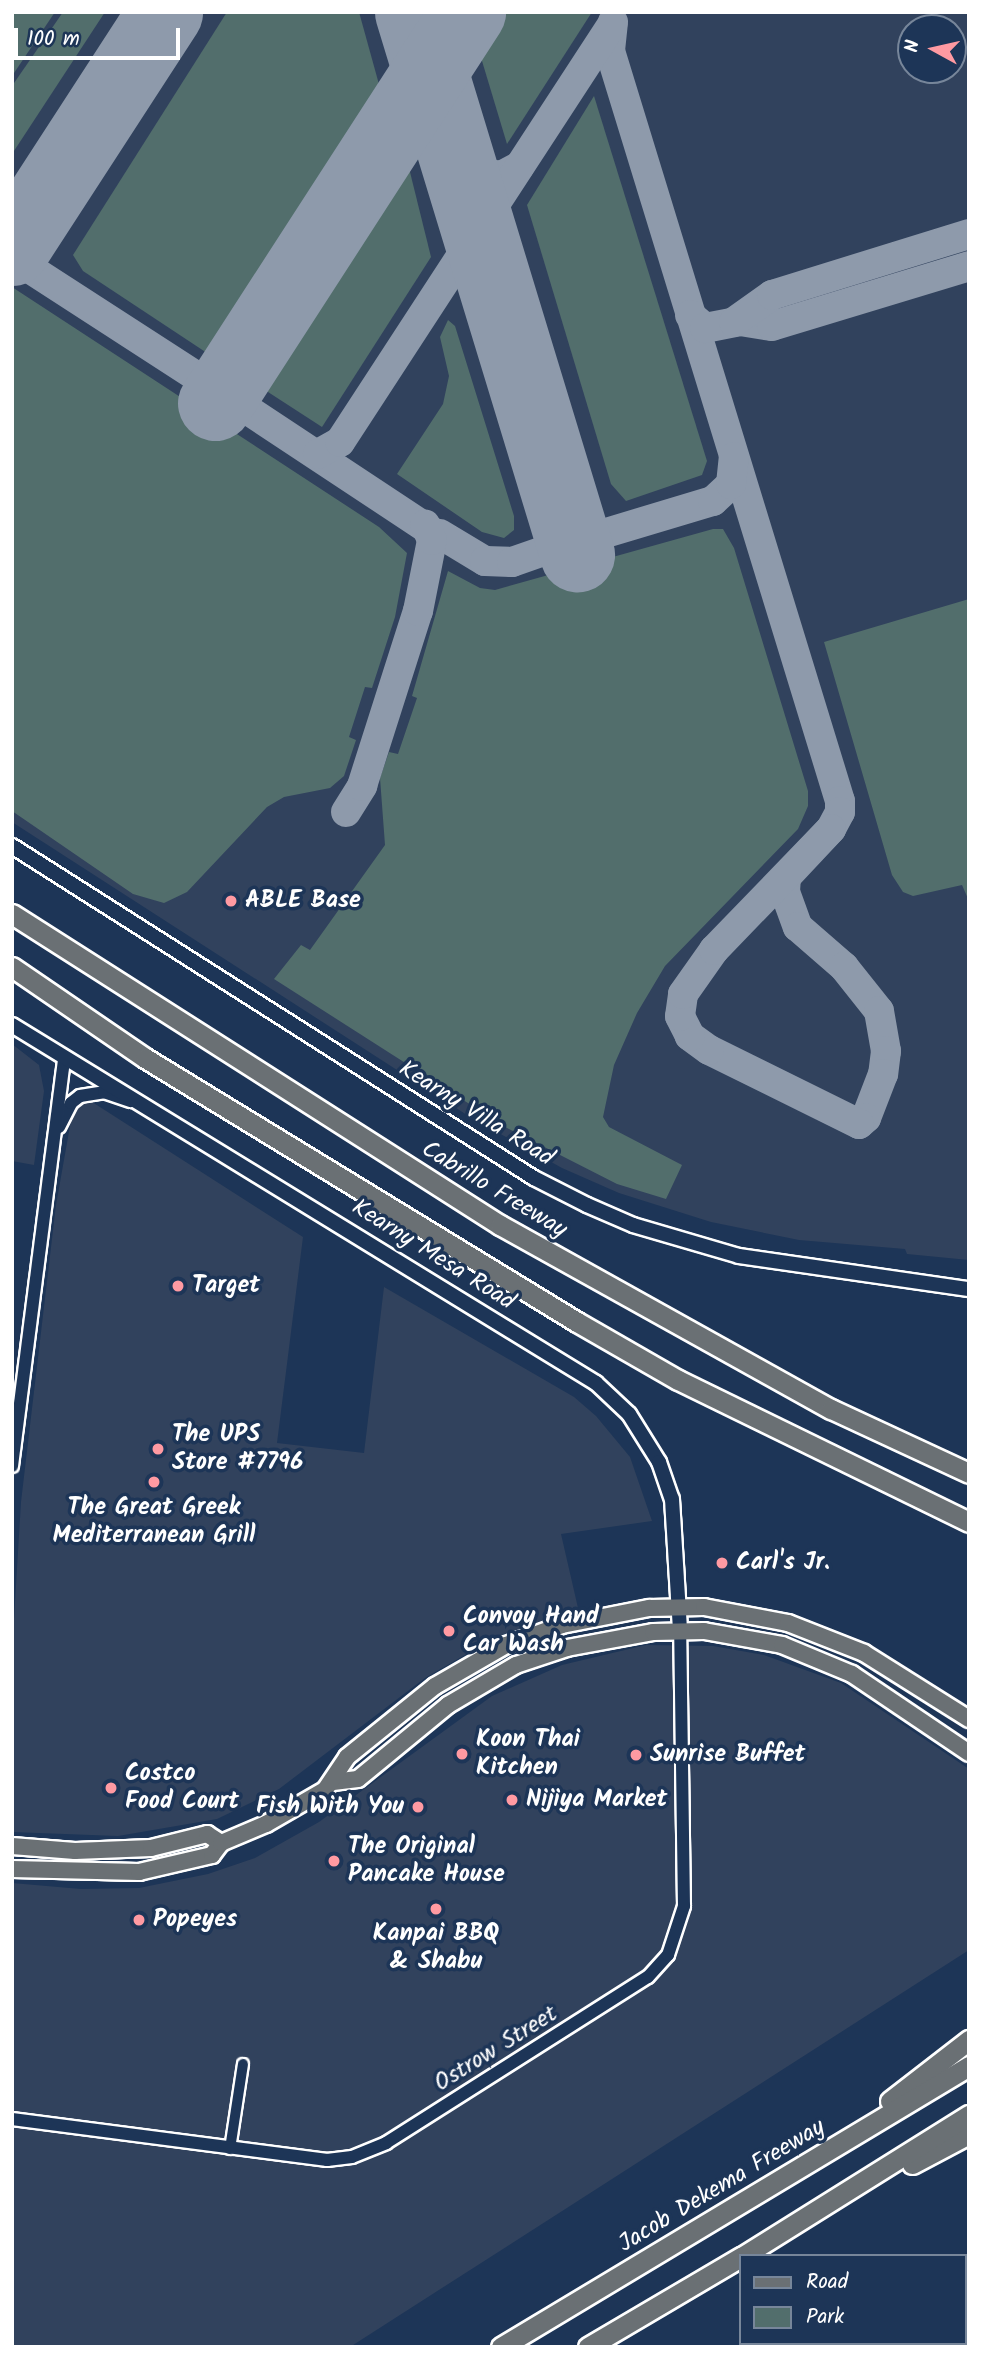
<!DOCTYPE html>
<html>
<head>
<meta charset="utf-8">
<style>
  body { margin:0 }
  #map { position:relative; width:981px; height:2359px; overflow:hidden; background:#1d3557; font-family:Kalam,sans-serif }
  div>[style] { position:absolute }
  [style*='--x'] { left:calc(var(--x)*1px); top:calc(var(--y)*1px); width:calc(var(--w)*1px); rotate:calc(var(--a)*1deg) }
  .built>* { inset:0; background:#31425d }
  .green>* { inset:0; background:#526e6c }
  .taxiway>* { height:30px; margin:-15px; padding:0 15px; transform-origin:15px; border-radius:15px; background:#8e9aab }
  .runway>* { height:75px; margin:-37.5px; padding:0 37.5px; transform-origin:37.5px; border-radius:37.5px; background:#8e9aab }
  .roads { filter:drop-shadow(2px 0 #fff) drop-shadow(-2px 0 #fff) drop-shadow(0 2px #fff) drop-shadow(0 -2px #fff) }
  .minor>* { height:10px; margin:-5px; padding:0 5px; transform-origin:5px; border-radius:5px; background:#1d3557 }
  .tertiary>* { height:12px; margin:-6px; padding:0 6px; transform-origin:6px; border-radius:6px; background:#1d3557 }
  .secondary>* { height:14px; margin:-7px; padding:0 7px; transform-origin:7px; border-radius:7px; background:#1d3557 }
  .primary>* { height:16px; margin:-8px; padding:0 8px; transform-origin:8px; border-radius:8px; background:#6a7074 }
  .motorway>* { height:19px; margin:-9.5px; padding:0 9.5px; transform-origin:9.5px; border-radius:9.5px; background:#6a7074 }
  .dots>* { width:19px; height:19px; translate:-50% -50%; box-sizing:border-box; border:4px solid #1d3557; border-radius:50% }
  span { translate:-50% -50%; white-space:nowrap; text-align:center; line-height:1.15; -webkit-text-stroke:7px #1d3557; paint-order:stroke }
  .poi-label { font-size:24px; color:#fff; font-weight:700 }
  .left { translate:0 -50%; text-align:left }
  .right { translate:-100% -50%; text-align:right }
  .street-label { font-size:24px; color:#fff }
  .frame { position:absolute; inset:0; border:14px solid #fff; pointer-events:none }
  .legend { position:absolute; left:739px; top:2254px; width:228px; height:91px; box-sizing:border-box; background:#1d3557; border:2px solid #77869a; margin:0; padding:9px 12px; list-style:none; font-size:21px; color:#fff }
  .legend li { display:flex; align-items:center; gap:14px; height:35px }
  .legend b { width:35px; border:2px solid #77869a }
  .north { position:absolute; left:897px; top:14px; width:70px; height:70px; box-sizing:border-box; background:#1d3557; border:2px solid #77869a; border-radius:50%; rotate:278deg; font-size:19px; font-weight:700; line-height:28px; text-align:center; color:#fff }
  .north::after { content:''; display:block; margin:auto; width:24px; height:32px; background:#ff9aa2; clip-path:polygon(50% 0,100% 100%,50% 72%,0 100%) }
  .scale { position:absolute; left:14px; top:28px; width:166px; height:32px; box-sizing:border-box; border:4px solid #fff; border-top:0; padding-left:9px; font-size:21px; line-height:24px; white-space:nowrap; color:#fff; -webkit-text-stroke:5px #1d3557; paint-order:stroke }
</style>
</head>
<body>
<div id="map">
  <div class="built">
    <div style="clip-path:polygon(evenodd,12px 12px,969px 12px,969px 1260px,907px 1254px,905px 1249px,799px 1240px,711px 1222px,619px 1193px,562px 1168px,470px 1117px,12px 822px,12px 12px,911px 28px,953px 28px,953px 70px,911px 70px,911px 28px)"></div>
    <div style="clip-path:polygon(12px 1044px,39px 1065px,44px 1091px,34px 1165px,12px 1161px)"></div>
    <div style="clip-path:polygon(89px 1100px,303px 1237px,277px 1443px,364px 1453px,384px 1287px,574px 1397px,596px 1416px,630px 1457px,652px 1521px,561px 1534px,578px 1608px,496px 1637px,425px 1678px,279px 1789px,217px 1819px,118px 1836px,12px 1832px,12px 1652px,21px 1502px,56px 1205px,73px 1109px)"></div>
    <div style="clip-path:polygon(646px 1645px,713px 1646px,764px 1655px,841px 1683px,969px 1769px,969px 1950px,350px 2347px,12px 2347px,12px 1883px,81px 1889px,139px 1888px,208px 1874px,255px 1858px,319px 1822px,492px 1696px,562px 1665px)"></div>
  </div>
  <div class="green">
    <div style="clip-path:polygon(12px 12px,55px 12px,12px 76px)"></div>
    <div style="clip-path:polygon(63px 12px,105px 12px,12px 154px,12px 86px)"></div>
    <div style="clip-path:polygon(227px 12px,359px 12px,380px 88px,376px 102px,210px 355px,83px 271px,73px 255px)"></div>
    <div style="clip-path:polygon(502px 12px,592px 12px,507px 144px,479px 51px)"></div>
    <div style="clip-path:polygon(594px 96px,707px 461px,702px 475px,626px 501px,611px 484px,527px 205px)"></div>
    <div style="clip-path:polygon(401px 164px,409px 168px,431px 257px,322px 427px,268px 392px,263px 384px)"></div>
    <div style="clip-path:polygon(12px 287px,379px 527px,407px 553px,395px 617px,372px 688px,365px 687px,349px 737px,356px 740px,344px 776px,330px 788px,284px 797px,267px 807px,187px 892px,164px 903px,133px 894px,12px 811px)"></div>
    <div style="clip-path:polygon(448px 320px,455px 326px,514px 516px,514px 530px,504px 538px,482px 532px,397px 474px,443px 404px,449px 376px,440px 337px)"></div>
    <div style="clip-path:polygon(713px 529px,723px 529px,734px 548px,808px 791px,808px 806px,798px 829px,665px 966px,637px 1013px,614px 1065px,603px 1117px,609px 1127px,682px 1165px,666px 1199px,617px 1184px,507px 1128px,274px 979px,301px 945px,310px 950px,385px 845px,380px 778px,389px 752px,398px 754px,417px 698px,412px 696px,448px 571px,480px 588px,495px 590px)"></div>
    <div style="clip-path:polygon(969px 599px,969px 901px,962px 885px,913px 896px,903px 892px,892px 875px,824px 642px)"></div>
  </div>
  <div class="taxiway">
    <div style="--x:613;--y:22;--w:29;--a:96"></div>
    <div style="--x:610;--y:51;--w:784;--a:72.95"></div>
    <div style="--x:840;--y:801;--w:11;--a:90"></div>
    <div style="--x:840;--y:812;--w:19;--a:118"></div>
    <div style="--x:453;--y:146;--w:19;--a:58"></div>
    <div style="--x:463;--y:162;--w:16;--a:38"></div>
    <div style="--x:476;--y:172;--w:25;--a:9"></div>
    <div style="--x:501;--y:176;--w:21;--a:-28"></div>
    <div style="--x:466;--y:244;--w:45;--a:-86.2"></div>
    <div style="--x:12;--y:257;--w:229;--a:32.9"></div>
    <div style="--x:204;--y:381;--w:12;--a:9"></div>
    <div style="--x:216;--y:383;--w:21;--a:-29"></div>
    <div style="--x:690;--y:315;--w:20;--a:41"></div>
    <div style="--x:705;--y:328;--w:36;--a:-11"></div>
    <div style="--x:740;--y:321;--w:32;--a:9"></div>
    <div style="--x:772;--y:326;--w:206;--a:-16.9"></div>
    <div style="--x:734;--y:322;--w:47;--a:-35.4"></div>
    <div style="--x:772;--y:295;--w:206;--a:-17.2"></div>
    <div style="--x:234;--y:373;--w:27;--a:92"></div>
    <div style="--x:233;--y:400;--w:245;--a:33.5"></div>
    <div style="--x:318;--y:454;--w:25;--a:-29"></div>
    <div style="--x:340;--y:442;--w:499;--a:-56.9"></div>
    <div style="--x:440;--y:534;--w:52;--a:31"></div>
    <div style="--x:485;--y:561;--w:27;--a:2"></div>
    <div style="--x:512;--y:562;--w:49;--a:-19.2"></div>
    <div style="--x:558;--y:546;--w:19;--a:-62"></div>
    <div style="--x:567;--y:529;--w:17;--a:-97"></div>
    <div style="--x:565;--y:512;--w:25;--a:56"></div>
    <div style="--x:579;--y:533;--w:17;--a:10"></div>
    <div style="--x:596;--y:536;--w:122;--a:-16.7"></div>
    <div style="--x:713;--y:501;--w:25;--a:-43"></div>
    <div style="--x:731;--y:484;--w:27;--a:-84"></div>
    <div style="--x:346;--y:812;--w:31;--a:-58"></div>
    <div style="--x:362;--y:786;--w:184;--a:-72.3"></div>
    <div style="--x:418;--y:611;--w:72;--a:-78.8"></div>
    <div style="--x:432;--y:540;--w:17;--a:-114"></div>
    <div style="--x:831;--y:829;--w:66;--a:133.2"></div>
    <div style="--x:786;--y:877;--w:15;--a:94"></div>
    <div style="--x:785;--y:892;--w:37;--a:70"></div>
    <div style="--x:798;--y:927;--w:61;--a:41"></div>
    <div style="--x:844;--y:967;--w:56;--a:51.5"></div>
    <div style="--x:879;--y:1011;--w:41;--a:80.1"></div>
    <div style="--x:886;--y:1051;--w:23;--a:97"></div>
    <div style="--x:883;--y:1074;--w:47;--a:111.1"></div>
    <div style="--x:866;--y:1118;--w:9;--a:139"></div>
    <div style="--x:859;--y:1124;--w:167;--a:-153.7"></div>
    <div style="--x:709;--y:1050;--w:24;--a:-144"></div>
    <div style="--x:690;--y:1036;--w:22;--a:-117"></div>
    <div style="--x:680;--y:1016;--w:22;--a:-82"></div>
    <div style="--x:683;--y:994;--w:54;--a:-54.8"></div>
    <div style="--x:714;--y:950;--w:168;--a:-46"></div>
  </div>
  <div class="runway">
    <div style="--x:412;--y:12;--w:567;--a:73.07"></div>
    <div style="--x:12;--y:248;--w:281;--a:-57"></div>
    <div style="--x:215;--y:403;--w:466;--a:-57.1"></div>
  </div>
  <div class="roads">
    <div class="minor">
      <div style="--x:230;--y:2149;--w:86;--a:-81.3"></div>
      <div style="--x:965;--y:2280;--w:4;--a:-14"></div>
    </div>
    <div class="tertiary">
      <div style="--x:59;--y:1127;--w:27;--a:-63"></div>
      <div style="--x:71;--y:1103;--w:11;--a:-38"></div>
      <div style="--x:80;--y:1096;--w:24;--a:-9"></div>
      <div style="--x:104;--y:1092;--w:28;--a:19"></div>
      <div style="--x:12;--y:1466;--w:411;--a:-82.7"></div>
      <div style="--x:12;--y:2119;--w:318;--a:7.4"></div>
      <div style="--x:327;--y:2160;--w:25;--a:-7"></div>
      <div style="--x:352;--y:2157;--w:37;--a:-22"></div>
      <div style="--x:386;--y:2143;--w:310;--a:-32.4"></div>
      <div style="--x:648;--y:1977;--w:30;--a:-48"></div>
      <div style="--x:668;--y:1955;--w:52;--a:-71.9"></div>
      <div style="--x:684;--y:1906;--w:275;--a:-90.8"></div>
    </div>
    <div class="secondary">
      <div style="--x:12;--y:846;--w:619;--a:32.46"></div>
      <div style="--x:534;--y:1178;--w:59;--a:27"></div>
      <div style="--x:587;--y:1205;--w:50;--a:23.5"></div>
      <div style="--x:633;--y:1225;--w:110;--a:16.3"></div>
      <div style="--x:739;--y:1256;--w:232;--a:8.2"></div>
      <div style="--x:12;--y:1025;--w:685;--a:31.51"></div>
      <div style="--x:596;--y:1383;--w:45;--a:43.2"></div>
      <div style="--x:629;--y:1414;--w:57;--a:58"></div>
      <div style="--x:659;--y:1462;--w:39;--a:71"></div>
      <div style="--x:672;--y:1499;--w:132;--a:86.5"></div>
    </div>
    <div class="primary">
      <div style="--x:333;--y:1782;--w:25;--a:-7"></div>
      <div style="--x:358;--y:1779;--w:117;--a:-39.4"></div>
      <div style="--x:448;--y:1705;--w:79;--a:-30.5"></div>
      <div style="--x:516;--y:1665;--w:54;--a:-18.4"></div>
      <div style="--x:567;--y:1648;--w:87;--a:-10.5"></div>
      <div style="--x:653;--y:1632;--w:51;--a:-1.1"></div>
      <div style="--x:704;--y:1631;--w:79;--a:10.2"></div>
      <div style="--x:782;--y:1645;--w:76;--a:22.5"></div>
      <div style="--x:852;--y:1674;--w:141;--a:34"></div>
      <div style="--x:12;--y:1846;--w:63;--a:4.5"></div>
      <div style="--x:75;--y:1851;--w:76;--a:-2.3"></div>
      <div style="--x:151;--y:1848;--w:58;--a:-14"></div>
      <div style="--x:207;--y:1834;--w:17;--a:33"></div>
      <div style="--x:12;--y:1869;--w:127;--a:1.4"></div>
      <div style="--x:139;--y:1872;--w:75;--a:-13.1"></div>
      <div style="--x:212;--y:1855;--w:15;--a:-53"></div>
      <div style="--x:221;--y:1843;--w:49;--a:-22.9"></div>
      <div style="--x:266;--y:1824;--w:68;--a:-30"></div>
      <div style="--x:325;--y:1790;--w:40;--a:-56"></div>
      <div style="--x:347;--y:1757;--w:113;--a:-38.9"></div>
      <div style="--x:435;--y:1686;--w:82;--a:-30"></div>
      <div style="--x:506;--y:1645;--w:59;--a:-19.7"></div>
      <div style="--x:562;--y:1625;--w:89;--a:-11.1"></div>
      <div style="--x:649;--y:1608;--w:55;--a:-1"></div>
      <div style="--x:704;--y:1607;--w:86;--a:10.8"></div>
      <div style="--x:788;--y:1623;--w:82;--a:21.5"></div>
      <div style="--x:864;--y:1653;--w:124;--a:32.2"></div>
    </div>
    <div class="motorway">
      <div style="--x:12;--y:914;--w:579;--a:32.51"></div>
      <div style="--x:500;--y:1225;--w:379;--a:29.1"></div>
      <div style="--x:831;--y:1409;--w:152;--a:24.9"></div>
      <div style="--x:12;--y:967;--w:161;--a:34.4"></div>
      <div style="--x:145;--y:1058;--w:506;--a:31.43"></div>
      <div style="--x:577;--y:1322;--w:116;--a:29.9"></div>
      <div style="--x:678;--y:1380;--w:324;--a:26"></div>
      <div style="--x:890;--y:2101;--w:100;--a:-37.7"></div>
      <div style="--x:912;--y:2164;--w:64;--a:-27.8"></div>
      <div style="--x:743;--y:2256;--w:266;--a:-32"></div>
      <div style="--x:501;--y:2347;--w:546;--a:-30.98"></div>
      <div style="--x:588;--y:2347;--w:178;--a:-30.5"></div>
    </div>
  </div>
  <div class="dots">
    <div style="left:231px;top:901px;background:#ff9aa2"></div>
    <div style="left:178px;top:1286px;background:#ff9aa2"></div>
    <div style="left:158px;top:1449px;background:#ff9aa2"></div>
    <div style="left:154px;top:1482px;background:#ff9aa2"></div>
    <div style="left:722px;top:1563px;background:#ff9aa2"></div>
    <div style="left:449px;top:1631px;background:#ff9aa2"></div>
    <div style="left:462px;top:1754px;background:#ff9aa2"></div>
    <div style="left:636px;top:1755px;background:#ff9aa2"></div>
    <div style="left:111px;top:1788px;background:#ff9aa2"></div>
    <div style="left:512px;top:1800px;background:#ff9aa2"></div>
    <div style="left:418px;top:1807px;background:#ff9aa2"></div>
    <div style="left:334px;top:1861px;background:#ff9aa2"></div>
    <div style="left:436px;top:1909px;background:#ff9aa2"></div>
    <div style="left:139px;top:1920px;background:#ff9aa2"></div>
  </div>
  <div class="poi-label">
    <span class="left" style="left:245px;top:901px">ABLE Base</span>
    <span class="left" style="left:192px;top:1286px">Target</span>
    <span class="left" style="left:172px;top:1449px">The UPS<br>Store #7796</span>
    <span style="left:154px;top:1522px">The Great Greek<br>Mediterranean Grill</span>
    <span class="left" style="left:736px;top:1563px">Carl's Jr.</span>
    <span class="left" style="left:463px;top:1631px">Convoy Hand<br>Car Wash</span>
    <span class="left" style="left:476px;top:1754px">Koon Thai<br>Kitchen</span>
    <span class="left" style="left:650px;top:1755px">Sunrise Buffet</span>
    <span class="left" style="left:125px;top:1788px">Costco<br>Food Court</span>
    <span class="left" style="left:526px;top:1800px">Nijiya Market</span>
    <span class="right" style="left:404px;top:1807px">Fish With You</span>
    <span class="left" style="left:348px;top:1861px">The Original<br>Pancake House</span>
    <span class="left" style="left:153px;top:1920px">Popeyes</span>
    <span style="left:436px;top:1948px">Kanpai BBQ<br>&amp; Shabu</span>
  </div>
  <div class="street-label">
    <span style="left:476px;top:1114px;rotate:32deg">Kearny Villa Road</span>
    <span style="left:494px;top:1190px;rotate:31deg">Cabrillo Freeway</span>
    <span style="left:433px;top:1255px;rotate:32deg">Kearny Mesa Road</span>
    <span style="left:496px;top:2049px;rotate:-32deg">Ostrow Street</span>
    <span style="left:722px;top:2186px;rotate:-31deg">Jacob Dekema Freeway</span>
  </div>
  <div class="frame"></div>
  <ul class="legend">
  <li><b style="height:9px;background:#6a7074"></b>Road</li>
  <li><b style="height:19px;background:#526e6c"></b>Park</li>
  </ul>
  <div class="north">N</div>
  <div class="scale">100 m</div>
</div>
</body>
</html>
